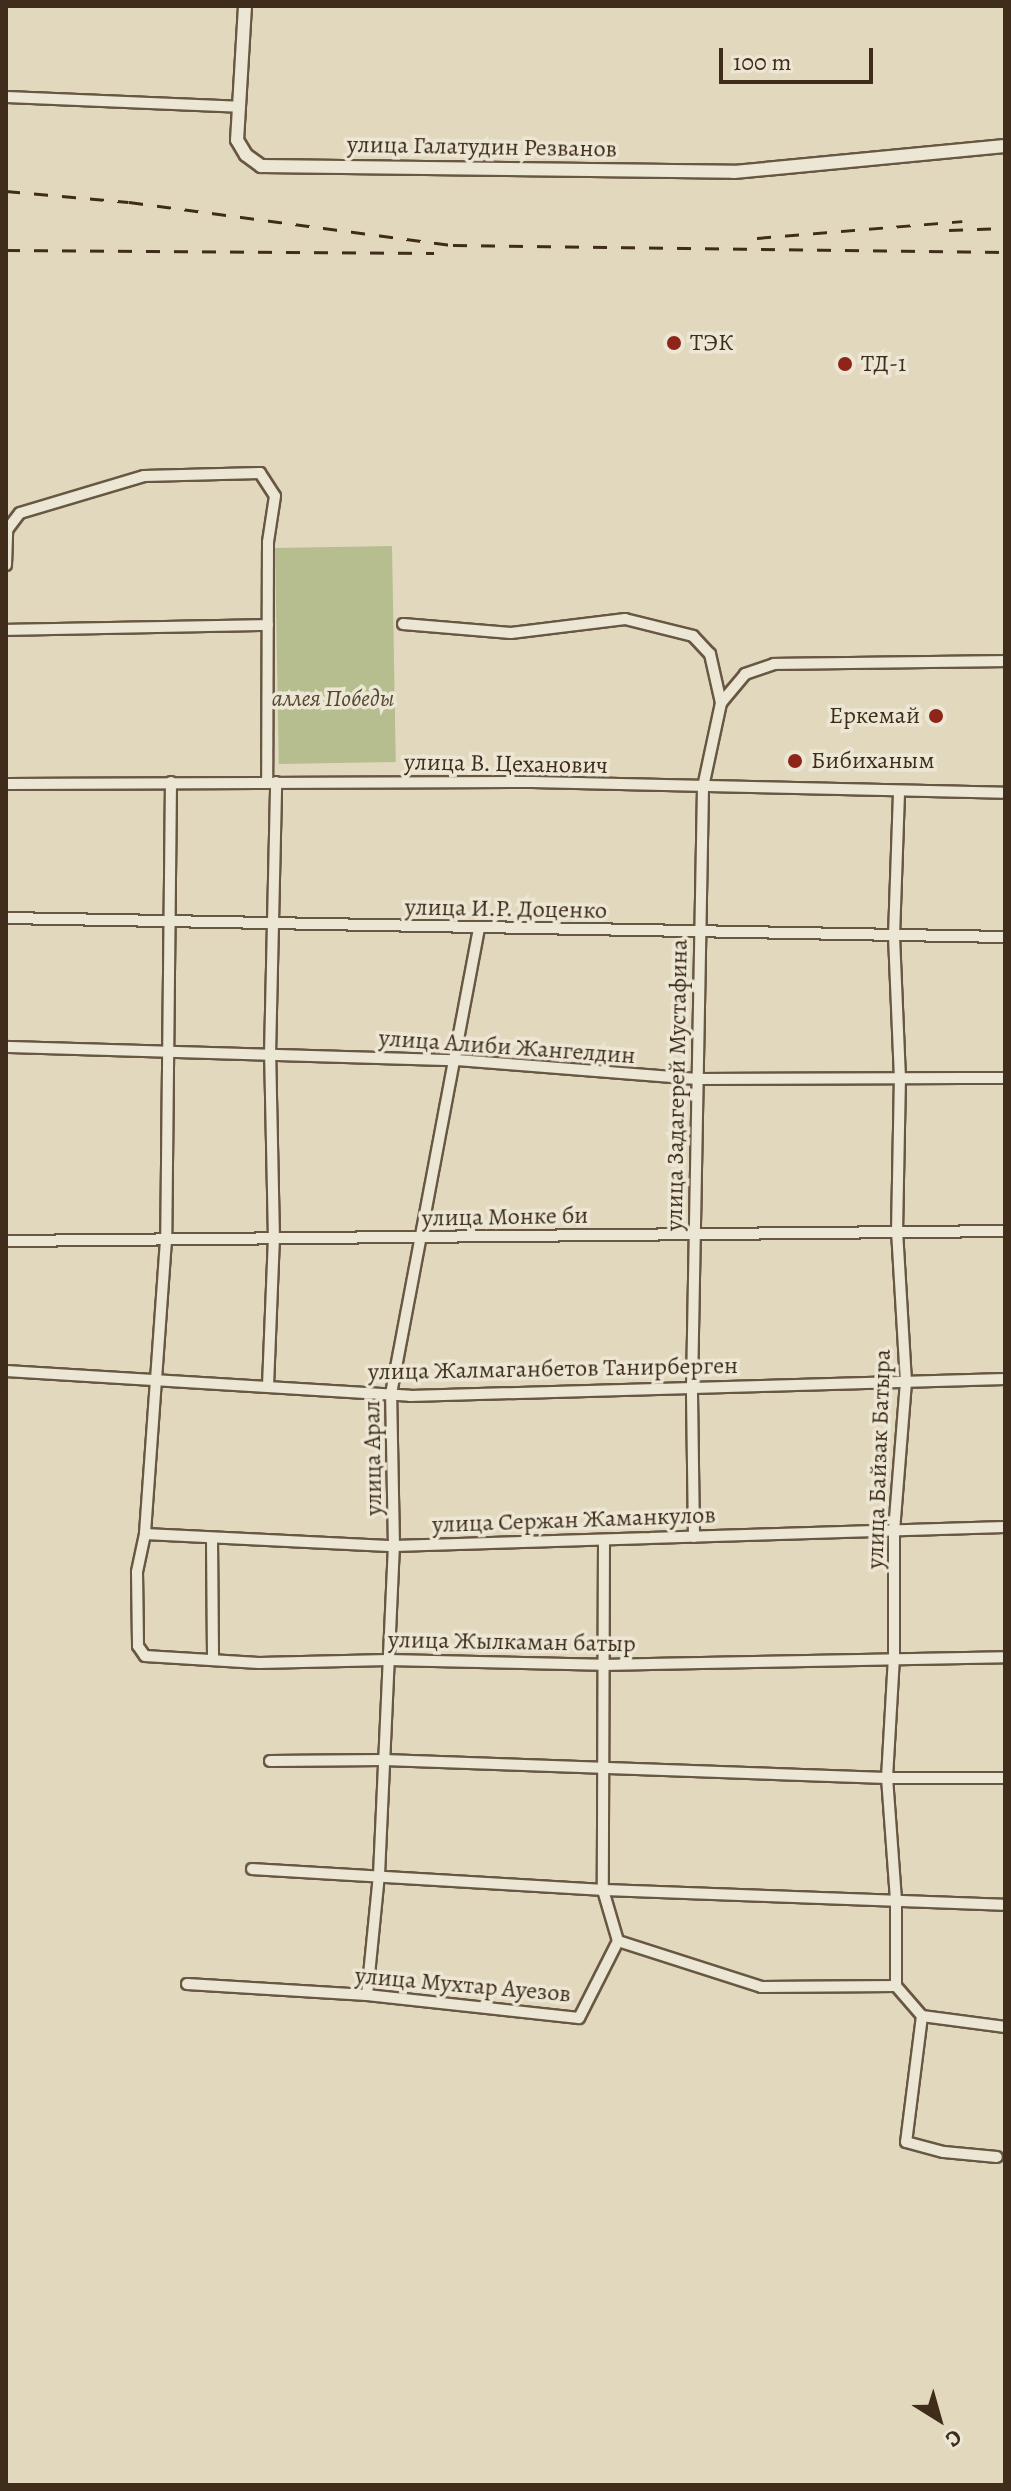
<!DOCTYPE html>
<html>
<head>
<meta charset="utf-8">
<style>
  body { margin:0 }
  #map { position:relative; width:1011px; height:2491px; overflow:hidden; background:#e2d8bd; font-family:Alegreya,serif }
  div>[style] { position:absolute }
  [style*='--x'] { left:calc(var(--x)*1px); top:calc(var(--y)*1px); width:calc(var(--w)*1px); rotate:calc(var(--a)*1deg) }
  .green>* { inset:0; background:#b6be8f; transform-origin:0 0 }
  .roads { filter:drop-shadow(2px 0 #685743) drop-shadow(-2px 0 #685743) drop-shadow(0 2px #685743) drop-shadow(0 -2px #685743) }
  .minor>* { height:10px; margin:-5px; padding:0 5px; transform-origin:5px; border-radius:5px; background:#ece6d4 }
  .tertiary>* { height:12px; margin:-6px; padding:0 6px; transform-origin:6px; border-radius:6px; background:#ece6d4 }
  .rail>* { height:3px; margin-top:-1.5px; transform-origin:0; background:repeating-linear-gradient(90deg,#3f2c1a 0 14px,transparent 0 28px) }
  .dots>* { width:22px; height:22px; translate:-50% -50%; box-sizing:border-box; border:4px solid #ece6d4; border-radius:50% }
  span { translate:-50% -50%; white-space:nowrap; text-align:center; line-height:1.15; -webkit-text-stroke:7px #ece6d4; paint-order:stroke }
  .street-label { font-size:24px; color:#3f2c1a }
  .poi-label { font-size:24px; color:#3f2c1a }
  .left { translate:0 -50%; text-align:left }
  .right { translate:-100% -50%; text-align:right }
  .park-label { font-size:24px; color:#574931; font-style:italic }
  .frame { position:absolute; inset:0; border:8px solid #3f2c1a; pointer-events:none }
  .north { position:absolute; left:899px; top:2379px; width:80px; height:80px; -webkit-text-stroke:6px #ece6d4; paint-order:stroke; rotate:143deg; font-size:22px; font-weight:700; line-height:32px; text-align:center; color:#3f2c1a }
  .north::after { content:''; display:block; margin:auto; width:28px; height:36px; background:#3f2c1a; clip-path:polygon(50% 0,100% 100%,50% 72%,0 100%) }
  .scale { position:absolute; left:719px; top:48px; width:154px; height:36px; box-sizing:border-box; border:4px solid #3f2c1a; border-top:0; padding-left:10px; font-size:24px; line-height:28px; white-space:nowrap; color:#3f2c1a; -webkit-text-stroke:6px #ece6d4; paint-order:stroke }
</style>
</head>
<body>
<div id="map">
  <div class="green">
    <div style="left:392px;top:546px;width:216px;height:117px;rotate:89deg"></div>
  </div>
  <div class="roads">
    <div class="minor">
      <div style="--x:6;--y:97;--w:234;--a:2.4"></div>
      <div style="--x:6;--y:565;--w:35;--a:-88"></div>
      <div style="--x:7;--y:530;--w:21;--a:-53"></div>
      <div style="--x:20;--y:513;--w:129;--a:-16.6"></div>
      <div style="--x:144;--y:476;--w:116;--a:-1.5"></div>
      <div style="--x:260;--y:473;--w:27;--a:57"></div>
      <div style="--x:275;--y:496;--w:47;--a:98.7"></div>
      <div style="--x:268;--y:542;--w:240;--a:90.2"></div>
      <div style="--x:403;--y:624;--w:108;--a:4.8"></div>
      <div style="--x:511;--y:633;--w:115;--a:-7"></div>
      <div style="--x:625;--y:619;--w:70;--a:14"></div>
      <div style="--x:693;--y:636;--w:25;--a:47"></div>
      <div style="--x:710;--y:654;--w:50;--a:77.3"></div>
      <div style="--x:6;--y:630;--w:262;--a:-1.1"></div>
      <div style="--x:171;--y:782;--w:458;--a:90.6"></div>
      <div style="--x:166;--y:1240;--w:295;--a:94.1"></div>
      <div style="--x:145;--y:1534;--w:39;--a:102"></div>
      <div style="--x:137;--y:1572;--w:74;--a:89.2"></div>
      <div style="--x:138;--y:1646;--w:12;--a:55"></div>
      <div style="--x:145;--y:1656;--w:114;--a:3.5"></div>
      <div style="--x:259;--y:1663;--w:129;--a:-1.3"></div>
      <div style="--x:388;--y:1660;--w:214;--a:1.3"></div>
      <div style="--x:602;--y:1665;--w:403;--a:-1.1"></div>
      <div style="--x:6;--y:784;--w:526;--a:-0.22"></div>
      <div style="--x:532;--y:782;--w:473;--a:1.3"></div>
      <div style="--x:6;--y:918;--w:999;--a:1.09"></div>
      <div style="--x:6;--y:1047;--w:451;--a:1.7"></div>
      <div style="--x:457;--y:1060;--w:241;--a:4.5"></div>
      <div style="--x:697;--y:1079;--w:308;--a:-0.2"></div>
      <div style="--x:6;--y:1241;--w:999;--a:-0.57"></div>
      <div style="--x:6;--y:1371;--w:405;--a:3.5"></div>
      <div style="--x:410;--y:1396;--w:595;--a:-1.64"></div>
      <div style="--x:268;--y:1386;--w:147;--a:-87.7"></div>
      <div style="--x:274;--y:1239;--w:184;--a:-91.2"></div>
      <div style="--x:270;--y:1055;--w:273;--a:-88.7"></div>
      <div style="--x:145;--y:1534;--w:249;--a:2.8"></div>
      <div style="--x:394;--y:1546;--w:611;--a:-1.78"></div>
      <div style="--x:694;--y:1537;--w:149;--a:-90.8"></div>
      <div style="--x:692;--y:1388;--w:601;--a:-88.95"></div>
      <div style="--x:703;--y:787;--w:86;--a:-77.9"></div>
      <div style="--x:721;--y:703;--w:38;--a:-50"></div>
      <div style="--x:745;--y:674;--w:31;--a:-19"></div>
      <div style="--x:774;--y:664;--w:231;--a:-0.7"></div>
      <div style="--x:212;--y:1540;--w:119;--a:89.5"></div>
      <div style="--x:604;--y:1540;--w:350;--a:90.2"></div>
      <div style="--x:603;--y:1890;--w:53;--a:73.6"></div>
      <div style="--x:270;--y:1761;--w:114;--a:-0.5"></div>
      <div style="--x:384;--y:1760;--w:503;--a:2.05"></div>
      <div style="--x:887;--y:1778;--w:118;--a:0"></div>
      <div style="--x:252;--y:1869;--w:352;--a:3.4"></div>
      <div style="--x:603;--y:1890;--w:402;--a:2.1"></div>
      <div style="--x:618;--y:1941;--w:150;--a:17.8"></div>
      <div style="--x:761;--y:1987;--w:135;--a:-0.4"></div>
      <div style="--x:896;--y:1986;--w:40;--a:49"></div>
      <div style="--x:922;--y:2016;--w:84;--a:7.5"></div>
      <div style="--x:187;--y:1984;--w:180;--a:3.5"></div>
      <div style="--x:367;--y:1995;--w:213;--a:6.2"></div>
      <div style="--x:579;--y:2018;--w:86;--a:-63.1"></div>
      <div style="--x:896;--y:1986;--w:86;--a:-90"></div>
      <div style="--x:896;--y:1900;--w:122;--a:-94.2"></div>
      <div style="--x:887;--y:1778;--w:120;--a:-86.7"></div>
      <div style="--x:894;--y:1658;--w:127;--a:-90"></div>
      <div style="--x:894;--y:1531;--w:149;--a:-85.4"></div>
      <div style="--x:906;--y:1382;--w:150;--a:-93.4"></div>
      <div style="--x:897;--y:1232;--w:153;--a:-88.9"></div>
      <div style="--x:900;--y:1079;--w:143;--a:-92.4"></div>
      <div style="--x:894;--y:936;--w:145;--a:-88"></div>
      <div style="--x:367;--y:1995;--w:121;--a:-84.3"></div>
      <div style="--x:379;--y:1875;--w:329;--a:-87.4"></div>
      <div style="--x:394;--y:1546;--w:152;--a:-91.1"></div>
      <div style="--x:391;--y:1394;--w:474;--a:-79.3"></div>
      <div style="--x:922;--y:2016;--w:127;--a:97.2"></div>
      <div style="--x:906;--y:2142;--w:39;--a:15"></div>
      <div style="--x:944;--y:2152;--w:53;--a:5.4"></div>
    </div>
    <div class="tertiary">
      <div style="--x:245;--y:6;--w:134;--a:93.4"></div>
      <div style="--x:237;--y:140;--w:17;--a:59"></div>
      <div style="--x:246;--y:155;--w:19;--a:36"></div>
      <div style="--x:261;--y:166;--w:473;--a:0.7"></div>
      <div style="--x:734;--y:172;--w:272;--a:-5.5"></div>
    </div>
  </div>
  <div class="rail">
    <div style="--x:6;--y:191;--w:123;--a:5.1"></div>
    <div style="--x:129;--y:202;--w:327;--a:7.6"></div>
    <div style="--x:453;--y:245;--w:552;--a:0.73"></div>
    <div style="--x:949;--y:230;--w:56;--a:-2"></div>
    <div style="--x:757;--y:238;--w:206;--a:-4.7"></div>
    <div style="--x:6;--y:250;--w:428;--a:0.4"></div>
  </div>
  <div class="dots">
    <div style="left:674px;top:343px;background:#8f2418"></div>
    <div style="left:845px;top:364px;background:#8f2418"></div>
    <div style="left:936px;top:716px;background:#8f2418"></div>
    <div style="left:795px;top:761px;background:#8f2418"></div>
  </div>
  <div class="street-label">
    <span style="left:482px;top:147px;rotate:1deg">улица Галатудин Резванов</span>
    <span style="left:506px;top:764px;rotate:1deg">улица В. Цеханович</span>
    <span style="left:506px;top:909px;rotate:1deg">улица И.Р. Доценко</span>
    <span style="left:507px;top:1047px;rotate:4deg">улица Алиби Жангелдин</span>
    <span style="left:677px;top:1085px;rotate:-89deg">улица Задагерей Мустафина</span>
    <span style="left:505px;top:1217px;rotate:-1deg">улица Монке би</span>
    <span style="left:553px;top:1369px;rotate:-1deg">улица Жалмаганбетов Танирберген</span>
    <span style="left:373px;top:1458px;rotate:-91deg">улица Арал</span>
    <span style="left:879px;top:1459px;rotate:-88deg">улица Байзак Батыра</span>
    <span style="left:574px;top:1520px;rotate:-2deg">улица Сержан Жаманкулов</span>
    <span style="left:512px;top:1642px;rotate:1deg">улица Жылкаман батыр</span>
    <span style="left:463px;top:1985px;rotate:5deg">улица Мухтар Ауезов</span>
  </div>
  <div class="poi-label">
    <span class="left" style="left:690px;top:343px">ТЭК</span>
    <span class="left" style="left:861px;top:364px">ТД-1</span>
    <span class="right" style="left:920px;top:716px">Еркемай</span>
    <span class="left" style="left:811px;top:761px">Бибиханым</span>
  </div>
  <div class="park-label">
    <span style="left:333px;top:699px">аллея Победы</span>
  </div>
  <div class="frame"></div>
  <div class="north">С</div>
  <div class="scale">100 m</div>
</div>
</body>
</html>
